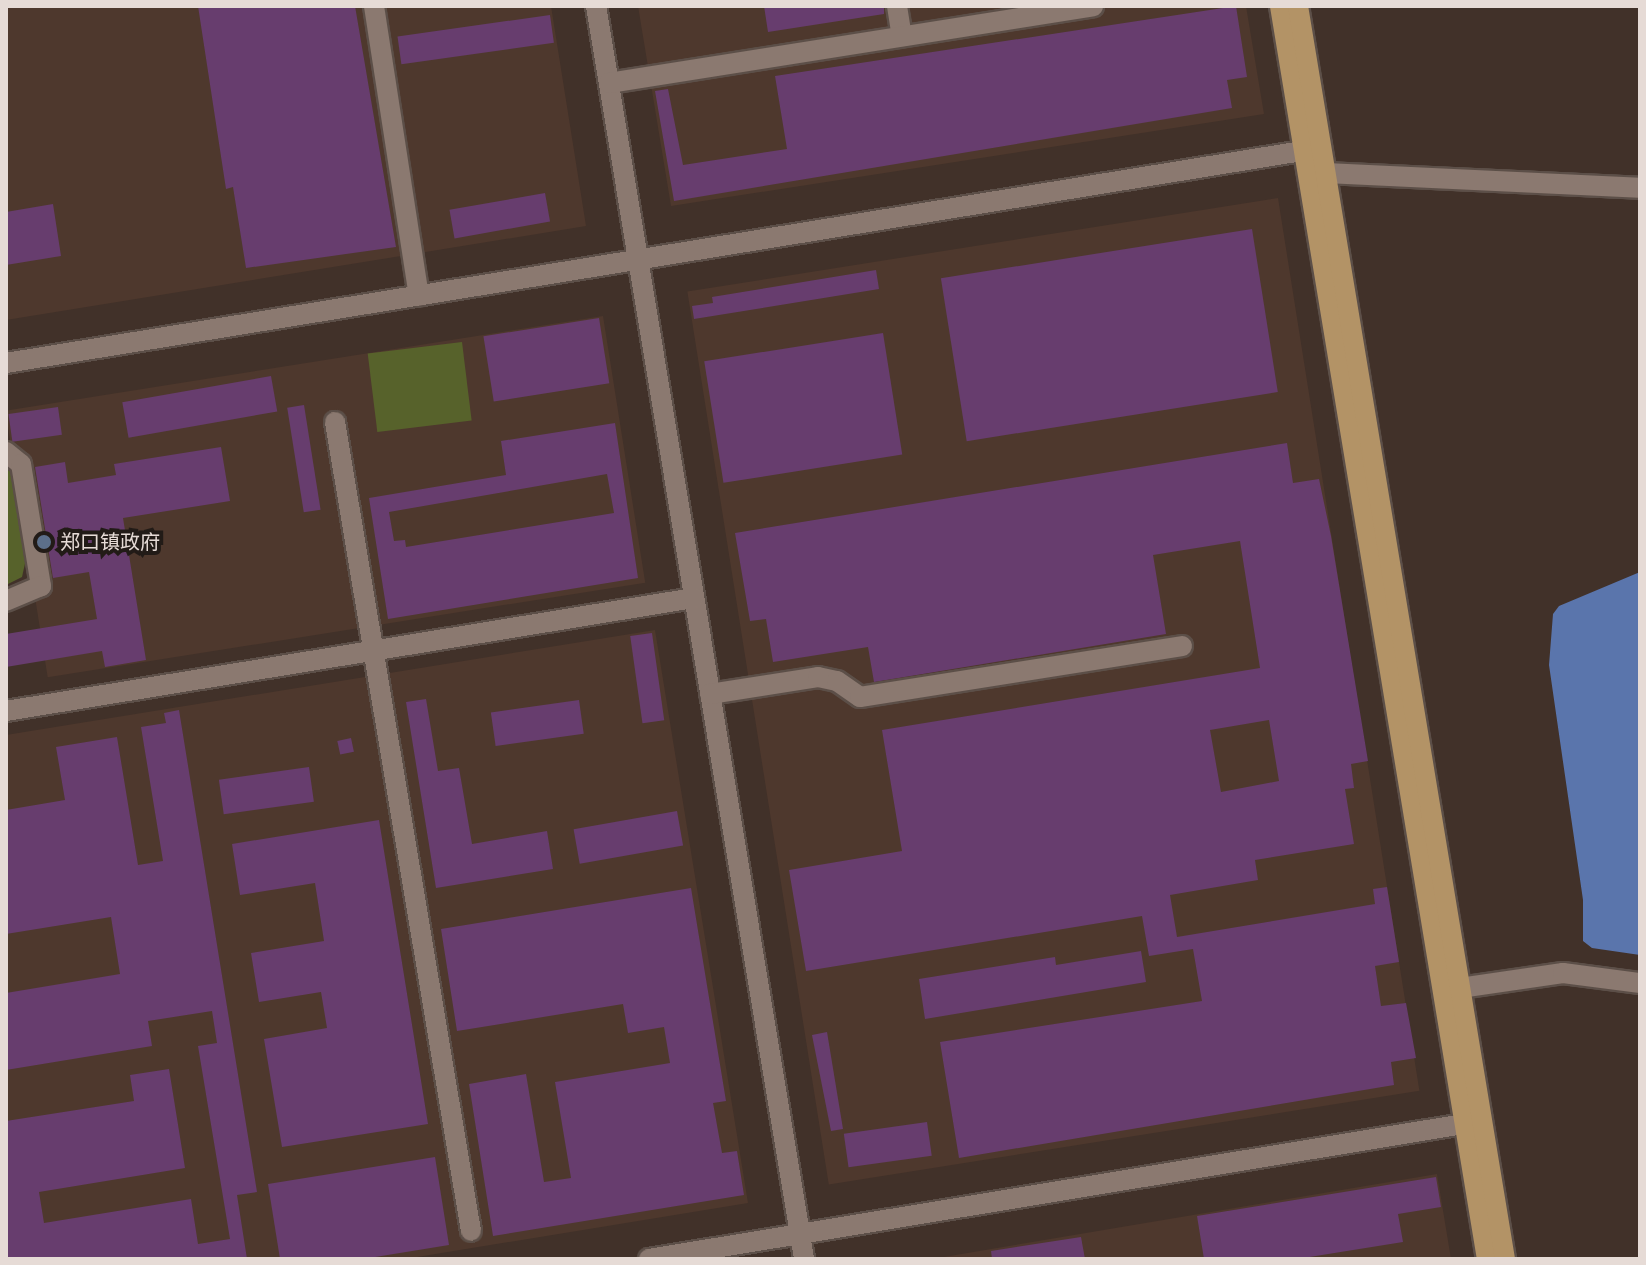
<!DOCTYPE html>
<html>
<head>
<meta charset="utf-8">
<style>
  body { margin:0 }
  #map { position:relative; width:1646px; height:1265px; overflow:hidden; background:#413129; font-family:Figtree,"Noto Sans SC",sans-serif }
  div>[style] { position:absolute }
  [style*='--x'] { left:calc(var(--x)*1px); top:calc(var(--y)*1px); width:calc(var(--w)*1px); rotate:calc(var(--a)*1deg) }
  .built>* { inset:0; background:#4e382d; transform-origin:0 0 }
  .green>* { inset:0; background:#57622b; transform-origin:0 0 }
  .water>* { inset:0; background:#5a75ac }
  .building>* { inset:0; background:#673d6e; transform-origin:0 0 }
  .roads { filter:drop-shadow(2px 0 #5c4f48) drop-shadow(-2px 0 #5c4f48) drop-shadow(0 2px #5c4f48) drop-shadow(0 -2px #5c4f48) }
  .minor>* { height:20px; margin:-10px; padding:0 10px; transform-origin:10px; border-radius:10px; background:#8b7970 }
  .major>* { height:20px; margin:-10px; padding:0 10px; transform-origin:10px; border-radius:10px; background:#b39366 }
  .dots>* { width:22px; height:22px; translate:-50% -50%; box-sizing:border-box; border:4px solid #221b17; border-radius:50% }
  span { translate:-50% -50%; white-space:nowrap; text-align:center; line-height:1.15; -webkit-text-stroke:8px #221b17; paint-order:stroke }
  .poi-label { font-size:20px; color:#e6dbd6 }
  .left { translate:0 -50%; text-align:left }
  .frame { position:absolute; inset:0; border:8px solid #e6dbd6; pointer-events:none }
</style>
</head>
<body>
<div id="map">
  <div class="built">
    <div style="clip-path:polygon(6px 6px,551px 6px,586px 226px,6px 320px)"></div>
    <div style="clip-path:polygon(638px 6px,1246px 6px,1264px 114px,671px 206px)"></div>
    <div style="left:1278px;top:198px;width:904px;height:598px;rotate:81deg"></div>
    <div style="left:603px;top:316px;width:270px;height:605px;rotate:81deg"></div>
    <div style="clip-path:polygon(655px 630px,748px 1203px,405px 1259px,6px 1259px,6px 735px)"></div>
    <div style="clip-path:polygon(1437px 1174px,1451px 1259px,932px 1259px)"></div>
  </div>
  <div class="green">
    <div style="left:462px;top:342px;width:79px;height:95px;rotate:83deg"></div>
    <div style="clip-path:polygon(6px 469px,12px 472px,26px 559px,22px 577px,6px 585px)"></div>
  </div>
  <div class="water">
    <div style="clip-path:polygon(1640px 572px,1640px 955px,1592px 948px,1583px 941px,1583px 900px,1549px 665px,1553px 614px,1559px 606px)"></div>
  </div>
  <div class="building">
    <div style="clip-path:polygon(198px 6px,355px 6px,396px 247px,246px 268px,233px 187px,226px 189px)"></div>
    <div style="clip-path:polygon(764px 6px,884px 6px,884px 14px,768px 32px)"></div>
    <div style="clip-path:polygon(1236px 6px,1247px 77px,1227px 80px,1232px 108px,674px 201px,655px 91px,668px 89px,683px 165px,787px 149px,775px 76px)"></div>
    <div style="left:550px;top:15px;width:28px;height:154px;rotate:82deg"></div>
    <div style="left:545px;top:193px;width:29px;height:97px;rotate:80deg"></div>
    <div style="clip-path:polygon(53px 204px,61px 256px,6px 265px,6px 212px)"></div>
    <div style="left:1252px;top:229px;width:165px;height:315px;rotate:81deg"></div>
    <div style="clip-path:polygon(876px 270px,879px 289px,694px 319px,692px 306px,713px 303px,712px 297px)"></div>
    <div style="left:599px;top:318px;width:66px;height:117px;rotate:81deg"></div>
    <div style="left:883px;top:333px;width:123px;height:181px;rotate:81deg"></div>
    <div style="left:271px;top:376px;width:36px;height:151px;rotate:80deg"></div>
    <div style="left:304px;top:405px;width:106px;height:17px;rotate:81deg"></div>
    <div style="left:58px;top:407px;width:28px;height:50px;rotate:82deg"></div>
    <div style="clip-path:polygon(evenodd,615px 423px,638px 578px,388px 619px,369px 498px,506px 475px,501px 441px,615px 423px,607px 474px,614px 513px,406px 547px,405px 540px,394px 541px,389px 512px,607px 474px)"></div>
    <div style="clip-path:polygon(evenodd,1287px 443px,1293px 483px,1319px 479px,1331px 536px,1368px 761px,1351px 764px,1354px 788px,1345px 789px,1354px 844px,1255px 860px,1258px 880px,1170px 895px,1177px 937px,1375px 904px,1373px 889px,1387px 887px,1399px 962px,1375px 966px,1381px 1006px,1406px 1003px,1416px 1058px,1391px 1062px,1394px 1085px,959px 1158px,940px 1042px,1202px 1001px,1193px 949px,1149px 956px,1142px 916px,806px 971px,789px 870px,902px 851px,882px 730px,1260px 668px,1240px 541px,1153px 555px,1166px 634px,874px 682px,868px 647px,773px 662px,766px 619px,750px 621px,735px 533px,1287px 443px,1269px 720px,1279px 781px,1221px 792px,1210px 730px,1269px 720px)"></div>
    <div style="clip-path:polygon(221px 447px,230px 501px,123px 518px,146px 660px,105px 667px,102px 651px,6px 667px,6px 634px,97px 619px,89px 572px,53px 578px,35px 467px,65px 462px,68px 483px,116px 475px,114px 464px)"></div>
    <div style="left:652px;top:633px;width:88px;height:22px;rotate:82deg"></div>
    <div style="clip-path:polygon(426px 699px,438px 771px,459px 768px,472px 844px,547px 831px,553px 869px,436px 888px,406px 702px)"></div>
    <div style="left:579px;top:700px;width:34px;height:89px;rotate:82deg"></div>
    <div style="clip-path:polygon(179px 710px,257px 1192px,237px 1195px,247px 1259px,6px 1259px,6px 1121px,134px 1101px,130px 1075px,169px 1069px,185px 1168px,39px 1192px,44px 1223px,191px 1199px,198px 1244px,230px 1239px,198px 1046px,217px 1043px,212px 1011px,148px 1021px,152px 1046px,6px 1070px,6px 993px,120px 974px,111px 917px,6px 934px,6px 810px,65px 800px,56px 747px,117px 737px,138px 865px,163px 861px,141px 727px,166px 723px,164px 713px)"></div>
    <div style="left:351px;top:738px;width:14px;height:14px;rotate:78deg"></div>
    <div style="left:309px;top:767px;width:35px;height:91px;rotate:82deg"></div>
    <div style="left:677px;top:811px;width:35px;height:105px;rotate:80deg"></div>
    <div style="clip-path:polygon(379px 820px,428px 1124px,282px 1147px,264px 1039px,327px 1028px,321px 992px,259px 1002px,251px 953px,324px 941px,315px 883px,240px 895px,232px 844px)"></div>
    <div style="clip-path:polygon(691px 888px,726px 1101px,713px 1103px,722px 1153px,737px 1151px,744px 1195px,493px 1236px,469px 1084px,526px 1074px,544px 1182px,571px 1178px,555px 1082px,670px 1063px,664px 1027px,628px 1033px,623px 1004px,457px 1031px,441px 929px)"></div>
    <div style="clip-path:polygon(1141px 951px,1146px 982px,925px 1019px,919px 979px,1055px 957px,1056px 965px)"></div>
    <div style="clip-path:polygon(827px 1032px,843px 1129px,831px 1131px,812px 1035px)"></div>
    <div style="left:927px;top:1122px;width:34px;height:84px;rotate:82deg"></div>
    <div style="clip-path:polygon(435px 1157px,449px 1245px,363px 1259px,280px 1259px,268px 1184px)"></div>
    <div style="clip-path:polygon(1436px 1177px,1441px 1207px,1398px 1214px,1403px 1242px,1297px 1259px,1204px 1259px,1197px 1216px)"></div>
    <div style="clip-path:polygon(1081px 1237px,1085px 1259px,992px 1259px,991px 1251px)"></div>
  </div>
  <div class="roads">
    <div class="minor">
      <div style="--x:374;--y:6;--w:293;--a:81.2"></div>
      <div style="--x:596;--y:6;--w:1270;--a:80.57"></div>
      <div style="--x:897;--y:6;--w:30;--a:81"></div>
      <div style="--x:609;--y:83;--w:490;--a:-9"></div>
      <div style="--x:1325;--y:173;--w:315;--a:2.7"></div>
      <div style="--x:6;--y:363;--w:1332;--a:-9.29"></div>
      <div style="--x:335;--y:422;--w:820;--a:80.46"></div>
      <div style="--x:6;--y:452;--w:19;--a:39"></div>
      <div style="--x:21;--y:464;--w:124;--a:80.7"></div>
      <div style="--x:41;--y:586;--w:38;--a:157"></div>
      <div style="--x:710;--y:694;--w:109;--a:-8.9"></div>
      <div style="--x:818;--y:677;--w:19;--a:12"></div>
      <div style="--x:837;--y:681;--w:28;--a:35"></div>
      <div style="--x:860;--y:697;--w:326;--a:-9"></div>
      <div style="--x:6;--y:711;--w:697;--a:-9.33"></div>
      <div style="--x:1460;--y:988;--w:104;--a:-8.3"></div>
      <div style="--x:1563;--y:973;--w:78;--a:7.4"></div>
      <div style="--x:649;--y:1259;--w:844;--a:-9.41"></div>
    </div>
    <div class="major">
      <div style="--x:1280;--y:6;--w:1270;--a:80.62"></div>
      <div style="--x:1298;--y:6;--w:1270;--a:80.62"></div>
    </div>
  </div>
  <div class="dots">
    <div style="left:44px;top:542px;background:#5c6f8a"></div>
  </div>
  <div class="poi-label">
    <span class="left" style="left:60px;top:542px">郑口镇政府</span>
  </div>
  <div class="frame"></div>
</div>
</body>
</html>
